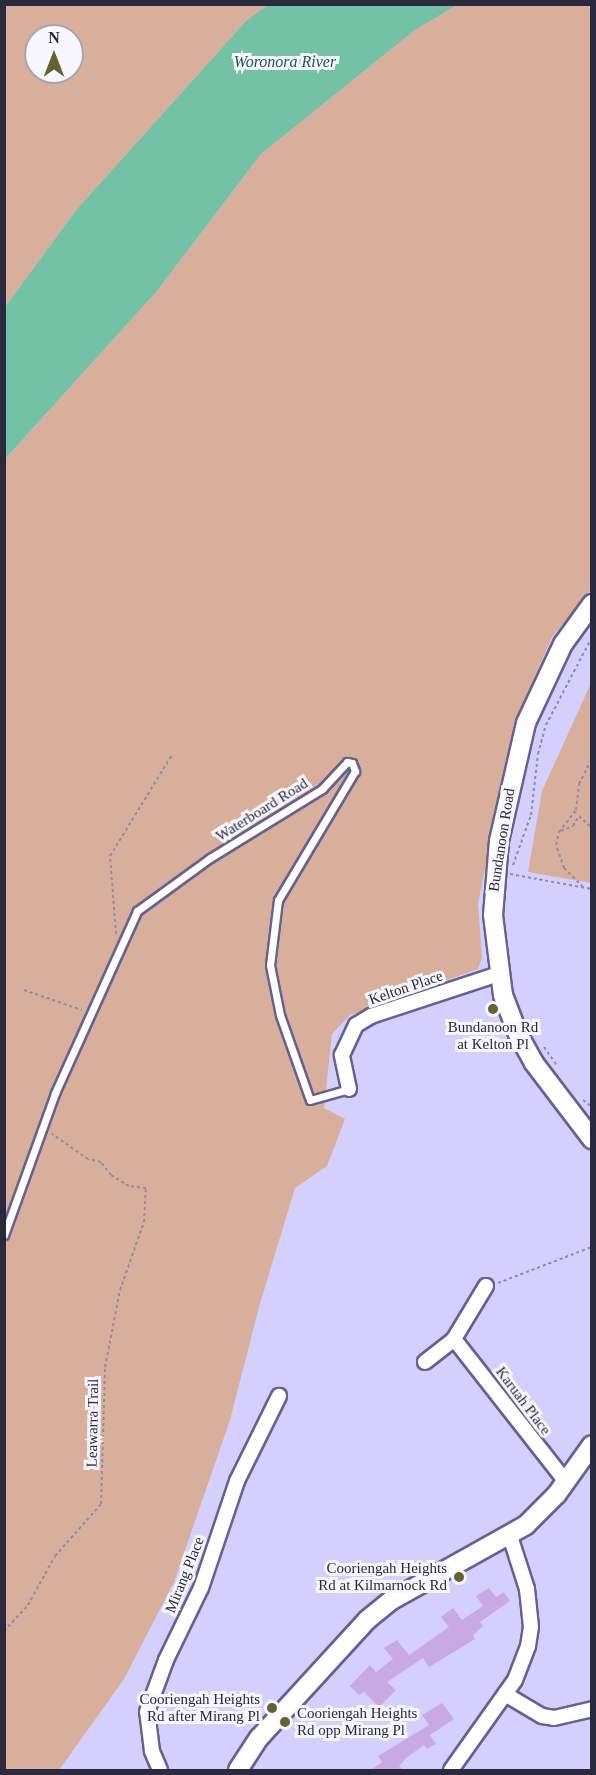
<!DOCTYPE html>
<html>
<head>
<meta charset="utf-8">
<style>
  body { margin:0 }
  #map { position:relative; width:596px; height:1775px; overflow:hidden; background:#d3d0fd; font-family:"Times New Roman",serif }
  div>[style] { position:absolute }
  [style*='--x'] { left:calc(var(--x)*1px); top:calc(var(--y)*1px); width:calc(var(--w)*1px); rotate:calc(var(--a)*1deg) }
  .green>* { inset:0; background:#d8af9a }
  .water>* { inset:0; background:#74c2a5 }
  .building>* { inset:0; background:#c8a9e4 }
  .path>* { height:2px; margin-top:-1px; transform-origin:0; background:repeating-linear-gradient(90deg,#8d8bae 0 3px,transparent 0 6px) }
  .roads { filter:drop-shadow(2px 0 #666192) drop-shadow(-2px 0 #666192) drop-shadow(0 2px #666192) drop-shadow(0 -2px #666192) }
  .service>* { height:7px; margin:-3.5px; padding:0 3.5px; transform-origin:3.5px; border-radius:3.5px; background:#fff }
  .minor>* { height:14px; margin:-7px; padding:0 7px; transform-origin:7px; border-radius:7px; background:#fff }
  .tertiary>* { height:18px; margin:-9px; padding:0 9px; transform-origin:9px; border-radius:9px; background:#fff }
  .dots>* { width:16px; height:16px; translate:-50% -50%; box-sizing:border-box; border:3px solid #f6f6fc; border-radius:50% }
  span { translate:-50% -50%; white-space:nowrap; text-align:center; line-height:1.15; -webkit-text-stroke:6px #f6f6fc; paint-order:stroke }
  .street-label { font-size:15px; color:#2b293e }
  .poi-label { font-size:15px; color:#2b293e }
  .right { translate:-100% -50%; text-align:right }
  .left { translate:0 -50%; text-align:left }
  .water-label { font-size:16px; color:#1b5946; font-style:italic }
  .frame { position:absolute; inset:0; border:6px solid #2b293e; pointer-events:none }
  .north { position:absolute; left:24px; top:24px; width:60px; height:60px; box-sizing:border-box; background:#f6f6fc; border:2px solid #a5a4b0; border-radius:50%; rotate:0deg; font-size:16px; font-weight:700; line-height:24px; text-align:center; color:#2b293e }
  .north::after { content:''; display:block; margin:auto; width:21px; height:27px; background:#646330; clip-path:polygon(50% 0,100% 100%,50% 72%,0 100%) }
</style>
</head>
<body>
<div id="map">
  <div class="green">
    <div style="clip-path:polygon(evenodd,5px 5px,268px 5px,247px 20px,77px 209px,5px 307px,5px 5px,36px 36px,72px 36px,72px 72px,36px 72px,36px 36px)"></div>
    <div style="clip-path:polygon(457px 5px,591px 5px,591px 590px,552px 637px,514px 724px,478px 904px,482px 958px,478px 969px,350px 1015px,332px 1034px,324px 1108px,345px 1119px,327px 1166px,295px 1188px,259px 1307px,230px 1420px,174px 1582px,124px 1679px,59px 1770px,5px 1770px,5px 459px,157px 291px,261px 154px,415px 30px)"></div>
    <div style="clip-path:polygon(591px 683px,591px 883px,528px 872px,542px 791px)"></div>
  </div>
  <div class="water">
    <div style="clip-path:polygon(268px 5px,457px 5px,415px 30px,261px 154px,157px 291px,5px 459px,5px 307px,77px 209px,247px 20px)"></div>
  </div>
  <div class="building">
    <div style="clip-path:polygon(489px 1588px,496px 1597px,504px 1592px,510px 1601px,480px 1622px,483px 1626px,473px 1635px,475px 1639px,429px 1667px,423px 1658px,387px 1682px,396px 1690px,379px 1707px,364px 1692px,359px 1695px,350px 1686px,370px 1665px,376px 1672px,393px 1659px,384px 1648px,397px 1640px,409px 1655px,449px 1627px,441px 1617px,453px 1608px,462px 1620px,483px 1606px,476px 1596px)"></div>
    <div style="clip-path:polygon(442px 1703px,454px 1719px,430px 1735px,436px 1744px,427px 1749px,424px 1745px,406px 1758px,399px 1766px,403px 1770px,371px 1770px,382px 1762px,378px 1756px,429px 1725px,422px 1715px)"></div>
  </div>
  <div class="path">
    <div style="--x:561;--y:831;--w:13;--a:-23"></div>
    <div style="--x:573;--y:826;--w:12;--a:-59"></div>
    <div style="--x:579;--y:816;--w:18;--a:43"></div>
    <div style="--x:513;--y:865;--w:53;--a:-70.2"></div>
    <div style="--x:531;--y:815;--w:61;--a:-83.5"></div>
    <div style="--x:538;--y:754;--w:30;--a:-75"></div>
    <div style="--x:546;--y:725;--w:99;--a:-62.4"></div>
    <div style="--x:510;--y:874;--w:83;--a:10.4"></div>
    <div style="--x:583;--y:887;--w:27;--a:-135"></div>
    <div style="--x:564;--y:868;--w:24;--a:-109"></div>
    <div style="--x:556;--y:845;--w:13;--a:-77"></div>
    <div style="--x:559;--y:832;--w:28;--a:-52"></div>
    <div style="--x:576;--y:810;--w:26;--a:-83"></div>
    <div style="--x:579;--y:784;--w:28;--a:-63"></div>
    <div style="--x:116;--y:934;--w:78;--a:-94.4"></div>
    <div style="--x:110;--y:856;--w:119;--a:-58.5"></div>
    <div style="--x:24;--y:990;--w:61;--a:19"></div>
    <div style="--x:544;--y:1047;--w:24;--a:55"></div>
    <div style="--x:583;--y:1100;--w:11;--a:38"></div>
    <div style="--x:498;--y:1283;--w:101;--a:-21"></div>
    <div style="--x:4;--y:1631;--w:35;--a:-47"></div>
    <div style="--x:28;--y:1605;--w:56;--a:-61.1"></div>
    <div style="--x:55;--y:1556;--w:69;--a:-48.5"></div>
    <div style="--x:101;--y:1504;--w:137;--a:-88.3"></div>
    <div style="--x:105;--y:1367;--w:78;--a:-79"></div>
    <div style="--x:120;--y:1290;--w:72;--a:-70.6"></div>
    <div style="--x:144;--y:1222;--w:34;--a:-87"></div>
    <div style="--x:146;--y:1188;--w:17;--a:-173"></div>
    <div style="--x:129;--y:1186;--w:21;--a:-149"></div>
    <div style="--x:111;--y:1175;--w:16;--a:-128"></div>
    <div style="--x:101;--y:1162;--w:13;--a:-167"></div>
    <div style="--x:88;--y:1159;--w:44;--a:-145.2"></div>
  </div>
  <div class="roads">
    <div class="service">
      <div style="--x:4;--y:1235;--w:151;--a:-70.2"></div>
      <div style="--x:55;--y:1093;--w:200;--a:-65.7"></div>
      <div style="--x:137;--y:911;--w:90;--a:-36"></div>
      <div style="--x:210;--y:858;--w:132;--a:-31.6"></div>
      <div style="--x:322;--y:789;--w:37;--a:-47"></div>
      <div style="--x:347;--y:762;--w:5;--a:11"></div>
      <div style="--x:352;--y:763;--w:9;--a:69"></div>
      <div style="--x:355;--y:771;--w:150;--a:120.8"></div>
      <div style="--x:278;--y:900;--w:65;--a:97"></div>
      <div style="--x:270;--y:965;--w:51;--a:78.7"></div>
      <div style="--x:280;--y:1015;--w:90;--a:70.6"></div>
      <div style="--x:310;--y:1100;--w:41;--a:-15.8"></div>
    </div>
    <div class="minor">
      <div style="--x:349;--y:1089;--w:35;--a:-102"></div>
      <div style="--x:342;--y:1055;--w:33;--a:-65"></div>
      <div style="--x:356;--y:1025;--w:17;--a:-31"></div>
      <div style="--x:371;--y:1016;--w:135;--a:-18.2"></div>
      <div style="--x:454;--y:1339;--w:182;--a:51.9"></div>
      <div style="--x:425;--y:1362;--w:37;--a:-38"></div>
      <div style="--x:454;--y:1339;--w:62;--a:-58.9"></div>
      <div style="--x:505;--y:1694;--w:43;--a:30.7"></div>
      <div style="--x:542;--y:1716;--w:12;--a:9"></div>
      <div style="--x:554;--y:1718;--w:39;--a:-13"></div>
      <div style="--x:160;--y:1770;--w:21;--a:-113"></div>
      <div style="--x:152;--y:1751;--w:39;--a:-97"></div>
      <div style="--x:147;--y:1712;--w:55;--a:-69.9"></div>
      <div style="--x:166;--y:1660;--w:80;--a:-64.1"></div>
      <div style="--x:201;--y:1588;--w:113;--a:-71.4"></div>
      <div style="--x:237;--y:1481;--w:95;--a:-63.7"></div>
      <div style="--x:451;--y:1770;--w:110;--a:-54.6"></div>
      <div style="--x:515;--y:1680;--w:36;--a:-69"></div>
      <div style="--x:528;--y:1646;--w:19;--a:-81"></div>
      <div style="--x:531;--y:1627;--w:38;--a:-96"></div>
      <div style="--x:527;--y:1589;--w:56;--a:-107.8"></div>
    </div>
    <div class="tertiary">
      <div style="--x:592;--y:604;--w:49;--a:125.9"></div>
      <div style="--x:563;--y:644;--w:87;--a:115.1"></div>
      <div style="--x:526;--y:723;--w:121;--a:102.9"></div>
      <div style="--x:499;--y:841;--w:74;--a:94.6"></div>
      <div style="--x:493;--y:915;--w:81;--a:82.9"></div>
      <div style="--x:503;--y:995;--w:42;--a:69"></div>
      <div style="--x:518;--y:1034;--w:33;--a:61"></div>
      <div style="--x:534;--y:1063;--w:96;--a:52.7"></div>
      <div style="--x:238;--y:1770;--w:38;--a:-57"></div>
      <div style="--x:259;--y:1738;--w:160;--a:-47.5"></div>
      <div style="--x:367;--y:1620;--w:32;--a:-39"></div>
      <div style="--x:392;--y:1600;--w:154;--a:-29.2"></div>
      <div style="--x:526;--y:1525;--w:44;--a:-45"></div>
      <div style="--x:557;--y:1494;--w:60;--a:-54.5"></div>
    </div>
  </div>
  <div class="dots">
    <div style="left:493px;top:1009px;background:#646330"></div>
    <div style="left:459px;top:1577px;background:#646330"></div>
    <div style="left:272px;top:1708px;background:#646330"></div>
    <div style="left:285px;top:1722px;background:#646330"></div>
  </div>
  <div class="street-label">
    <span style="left:262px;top:810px;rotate:-32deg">Waterboard Road</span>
    <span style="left:502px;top:840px;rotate:-81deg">Bundanoon Road</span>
    <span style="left:406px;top:988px;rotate:-19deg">Kelton Place</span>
    <span style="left:523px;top:1401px;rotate:53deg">Karuah Place</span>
    <span style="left:93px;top:1423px;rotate:-89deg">Leawarra Trail</span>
    <span style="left:185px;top:1575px;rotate:-68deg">Mirang Place</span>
  </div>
  <div class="poi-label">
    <span style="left:493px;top:1036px">Bundanoon Rd<br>at Kelton Pl</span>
    <span class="right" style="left:447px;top:1577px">Cooriengah Heights<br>Rd at Kilmarnock Rd</span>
    <span class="right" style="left:260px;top:1708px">Cooriengah Heights<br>Rd after Mirang Pl</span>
    <span class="left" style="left:297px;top:1722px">Cooriengah Heights<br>Rd opp Mirang Pl</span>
  </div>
  <div class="water-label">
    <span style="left:285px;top:62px">Woronora River</span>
  </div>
  <div class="frame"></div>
  <div class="north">N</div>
</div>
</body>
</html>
